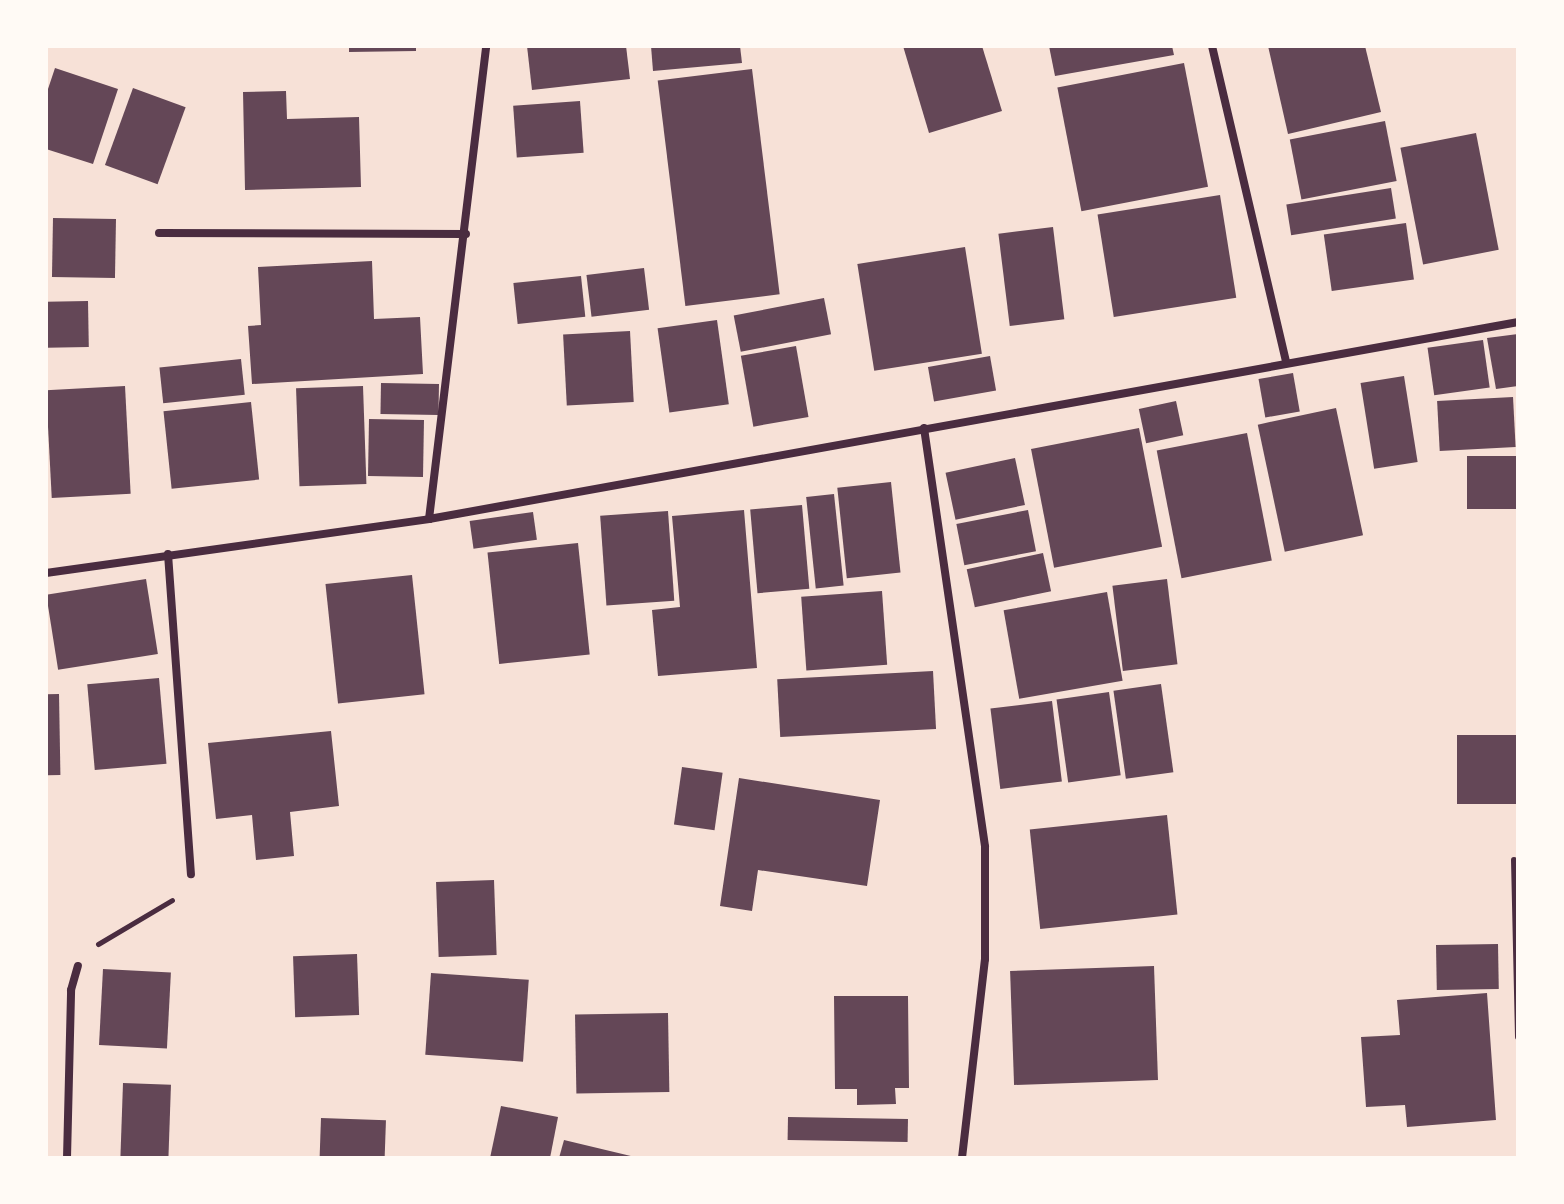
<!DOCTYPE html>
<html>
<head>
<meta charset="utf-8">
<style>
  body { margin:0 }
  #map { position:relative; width:1564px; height:1204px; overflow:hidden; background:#f7e1d7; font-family:"Open Sans",sans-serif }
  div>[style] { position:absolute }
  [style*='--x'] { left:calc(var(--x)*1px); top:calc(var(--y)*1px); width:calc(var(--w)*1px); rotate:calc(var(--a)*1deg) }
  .building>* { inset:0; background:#644757; transform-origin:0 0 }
  .path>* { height:5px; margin:-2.5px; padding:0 2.5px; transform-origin:2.5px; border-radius:2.5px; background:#4a2c40 }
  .service>* { height:6px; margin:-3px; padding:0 3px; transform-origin:3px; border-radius:3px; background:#4a2c40 }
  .minor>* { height:8px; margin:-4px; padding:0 4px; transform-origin:4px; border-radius:4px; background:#4a2c40 }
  span { translate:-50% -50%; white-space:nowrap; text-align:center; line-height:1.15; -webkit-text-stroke:6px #fffaf5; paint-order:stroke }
  .frame { position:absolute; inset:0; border:48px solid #fffaf5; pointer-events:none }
</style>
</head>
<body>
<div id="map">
  <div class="building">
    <div style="clip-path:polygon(349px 46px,416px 46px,416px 51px,349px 52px)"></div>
    <div style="clip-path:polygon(527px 46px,626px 46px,630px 79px,532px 90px)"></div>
    <div style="clip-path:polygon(651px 46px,740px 46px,742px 63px,653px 71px)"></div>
    <div style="clip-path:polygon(903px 46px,982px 46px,1002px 111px,929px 133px)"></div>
    <div style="clip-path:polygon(1049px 46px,1172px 46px,1174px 55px,1055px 76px)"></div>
    <div style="clip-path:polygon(1268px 46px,1365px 46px,1381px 112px,1288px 134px)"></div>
    <div style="left:1184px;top:63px;width:126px;height:129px;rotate:79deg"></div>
    <div style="clip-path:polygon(55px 68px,118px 89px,93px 164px,46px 149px,46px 95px)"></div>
    <div style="left:752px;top:69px;width:227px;height:95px;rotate:83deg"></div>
    <div style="left:133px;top:88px;width:56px;height:82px;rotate:20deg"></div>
    <div style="clip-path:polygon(286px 91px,287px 119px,359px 117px,361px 187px,245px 190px,243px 92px)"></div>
    <div style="left:580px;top:101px;width:52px;height:67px;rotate:86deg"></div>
    <div style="left:1385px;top:121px;width:61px;height:97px;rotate:79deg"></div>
    <div style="left:1476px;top:133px;width:119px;height:77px;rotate:79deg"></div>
    <div style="left:1391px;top:188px;width:31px;height:106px;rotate:81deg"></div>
    <div style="left:1220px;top:195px;width:104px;height:124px;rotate:81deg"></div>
    <div style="left:53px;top:218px;width:63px;height:59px;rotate:1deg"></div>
    <div style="left:1406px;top:223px;width:57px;height:83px;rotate:82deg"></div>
    <div style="left:1053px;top:227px;width:93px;height:55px;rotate:83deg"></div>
    <div style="left:965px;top:247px;width:108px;height:109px;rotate:81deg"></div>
    <div style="clip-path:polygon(372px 261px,374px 319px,420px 317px,423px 374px,252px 384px,248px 326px,261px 325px,258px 267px)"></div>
    <div style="left:644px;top:268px;width:42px;height:58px;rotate:83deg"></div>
    <div style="left:581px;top:276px;width:41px;height:68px;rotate:84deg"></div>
    <div style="left:824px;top:298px;width:37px;height:92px;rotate:79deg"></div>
    <div style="left:88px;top:301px;width:46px;height:42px;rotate:89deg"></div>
    <div style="left:717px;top:320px;width:85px;height:60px;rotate:82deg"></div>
    <div style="left:630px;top:331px;width:71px;height:67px;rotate:87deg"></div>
    <div style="clip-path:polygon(1518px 334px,1518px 386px,1496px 389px,1487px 338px)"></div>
    <div style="left:1483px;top:340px;width:48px;height:56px;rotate:82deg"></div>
    <div style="left:796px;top:346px;width:72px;height:56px;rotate:80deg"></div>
    <div style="left:990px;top:356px;width:35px;height:63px;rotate:80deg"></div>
    <div style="left:241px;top:359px;width:36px;height:82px;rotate:84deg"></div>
    <div style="left:1293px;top:373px;width:39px;height:35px;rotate:80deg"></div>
    <div style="left:1404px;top:376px;width:87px;height:44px;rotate:81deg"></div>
    <div style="left:381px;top:383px;width:58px;height:31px;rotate:1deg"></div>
    <div style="left:125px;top:386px;width:108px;height:79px;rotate:87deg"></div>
    <div style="left:363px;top:386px;width:98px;height:67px;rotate:88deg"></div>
    <div style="left:1513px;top:397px;width:50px;height:76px;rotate:87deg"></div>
    <div style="left:1176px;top:401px;width:35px;height:38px;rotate:78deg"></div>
    <div style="left:251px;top:402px;width:78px;height:88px;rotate:84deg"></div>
    <div style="left:1336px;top:408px;width:130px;height:80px;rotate:78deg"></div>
    <div style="left:369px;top:419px;width:55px;height:57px;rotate:1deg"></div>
    <div style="left:1139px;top:428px;width:121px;height:110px;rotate:79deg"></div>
    <div style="left:1247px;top:433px;width:130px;height:92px;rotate:79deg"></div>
    <div style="left:1467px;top:456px;width:51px;height:53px"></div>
    <div style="left:1015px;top:458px;width:48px;height:71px;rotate:78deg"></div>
    <div style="left:891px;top:482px;width:91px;height:54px;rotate:84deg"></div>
    <div style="left:834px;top:494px;width:92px;height:28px;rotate:84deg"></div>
    <div style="left:802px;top:505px;width:84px;height:52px;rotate:85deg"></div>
    <div style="clip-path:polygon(744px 510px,757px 668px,658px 676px,652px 610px,680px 607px,672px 516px)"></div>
    <div style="left:1028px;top:510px;width:42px;height:73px;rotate:79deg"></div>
    <div style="left:668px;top:511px;width:90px;height:68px;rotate:86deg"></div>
    <div style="left:533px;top:512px;width:28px;height:64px;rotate:82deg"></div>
    <div style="left:578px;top:543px;width:112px;height:91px;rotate:84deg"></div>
    <div style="left:1043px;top:553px;width:39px;height:78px;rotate:78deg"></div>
    <div style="left:412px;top:575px;width:120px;height:87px;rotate:84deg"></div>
    <div style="left:146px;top:579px;width:76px;height:101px;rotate:81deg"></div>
    <div style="left:1167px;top:579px;width:86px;height:55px;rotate:83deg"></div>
    <div style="left:882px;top:591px;width:74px;height:81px;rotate:86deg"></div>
    <div style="left:1107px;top:592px;width:90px;height:105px;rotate:80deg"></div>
    <div style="left:933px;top:671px;width:58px;height:156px;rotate:87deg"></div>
    <div style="left:159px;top:678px;width:86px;height:72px;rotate:85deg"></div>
    <div style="left:1161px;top:684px;width:89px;height:48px;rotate:82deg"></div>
    <div style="left:1109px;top:692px;width:84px;height:53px;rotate:82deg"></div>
    <div style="left:59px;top:694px;width:81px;height:13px;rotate:89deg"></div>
    <div style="left:1052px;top:701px;width:81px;height:62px;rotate:83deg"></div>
    <div style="clip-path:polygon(331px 731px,339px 806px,290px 812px,294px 856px,256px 860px,252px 815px,216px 819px,208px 743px)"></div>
    <div style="left:1457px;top:735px;width:61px;height:69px"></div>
    <div style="left:682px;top:767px;width:41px;height:58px;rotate:8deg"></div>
    <div style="clip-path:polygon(739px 778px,880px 800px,867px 886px,758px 870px,752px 911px,720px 906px)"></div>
    <div style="left:1167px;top:815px;width:100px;height:138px;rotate:84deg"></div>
    <div style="left:494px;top:880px;width:75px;height:58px;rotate:88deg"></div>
    <div style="left:1498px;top:944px;width:45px;height:62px;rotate:89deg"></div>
    <div style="left:357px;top:954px;width:61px;height:64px;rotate:88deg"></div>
    <div style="left:1154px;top:966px;width:114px;height:144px;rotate:88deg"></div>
    <div style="left:103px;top:969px;width:68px;height:76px;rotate:3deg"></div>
    <div style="left:431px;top:973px;width:98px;height:82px;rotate:4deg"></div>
    <div style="clip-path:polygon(1487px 993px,1496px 1120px,1407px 1127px,1405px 1105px,1366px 1107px,1361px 1037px,1400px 1035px,1397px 1000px)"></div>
    <div style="clip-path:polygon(834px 996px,908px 996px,909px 1088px,895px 1088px,896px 1104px,857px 1105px,857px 1089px,835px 1089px)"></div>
    <div style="left:668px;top:1013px;width:79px;height:93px;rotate:89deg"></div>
    <div style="left:123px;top:1083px;width:48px;height:75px;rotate:2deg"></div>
    <div style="clip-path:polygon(501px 1106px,558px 1117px,550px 1158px,490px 1158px)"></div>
    <div style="left:788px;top:1117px;width:120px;height:23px;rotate:1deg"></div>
    <div style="left:321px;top:1118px;width:65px;height:40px;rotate:2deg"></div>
    <div style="clip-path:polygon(564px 1140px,635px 1157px,634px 1158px,559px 1158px)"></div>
  </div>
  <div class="path">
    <div style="--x:98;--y:944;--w:86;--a:-30.7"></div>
  </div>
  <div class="service">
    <div style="--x:1514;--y:860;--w:177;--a:88.7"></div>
  </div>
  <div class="minor">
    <div style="--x:1212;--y:46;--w:324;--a:76.8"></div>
    <div style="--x:159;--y:233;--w:307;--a:0.2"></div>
    <div style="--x:924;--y:428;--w:423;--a:81.7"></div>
    <div style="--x:985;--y:847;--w:112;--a:90"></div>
    <div style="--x:985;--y:959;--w:200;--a:96.6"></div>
    <div style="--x:429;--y:519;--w:476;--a:-83.1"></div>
    <div style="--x:168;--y:554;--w:321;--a:85.9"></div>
    <div style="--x:46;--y:573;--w:387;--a:-8"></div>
    <div style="--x:429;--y:519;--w:1107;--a:-10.25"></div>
    <div style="--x:67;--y:1158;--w:168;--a:-88.6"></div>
    <div style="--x:71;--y:990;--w:25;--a:-74"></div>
  </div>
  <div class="frame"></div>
</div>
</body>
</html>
